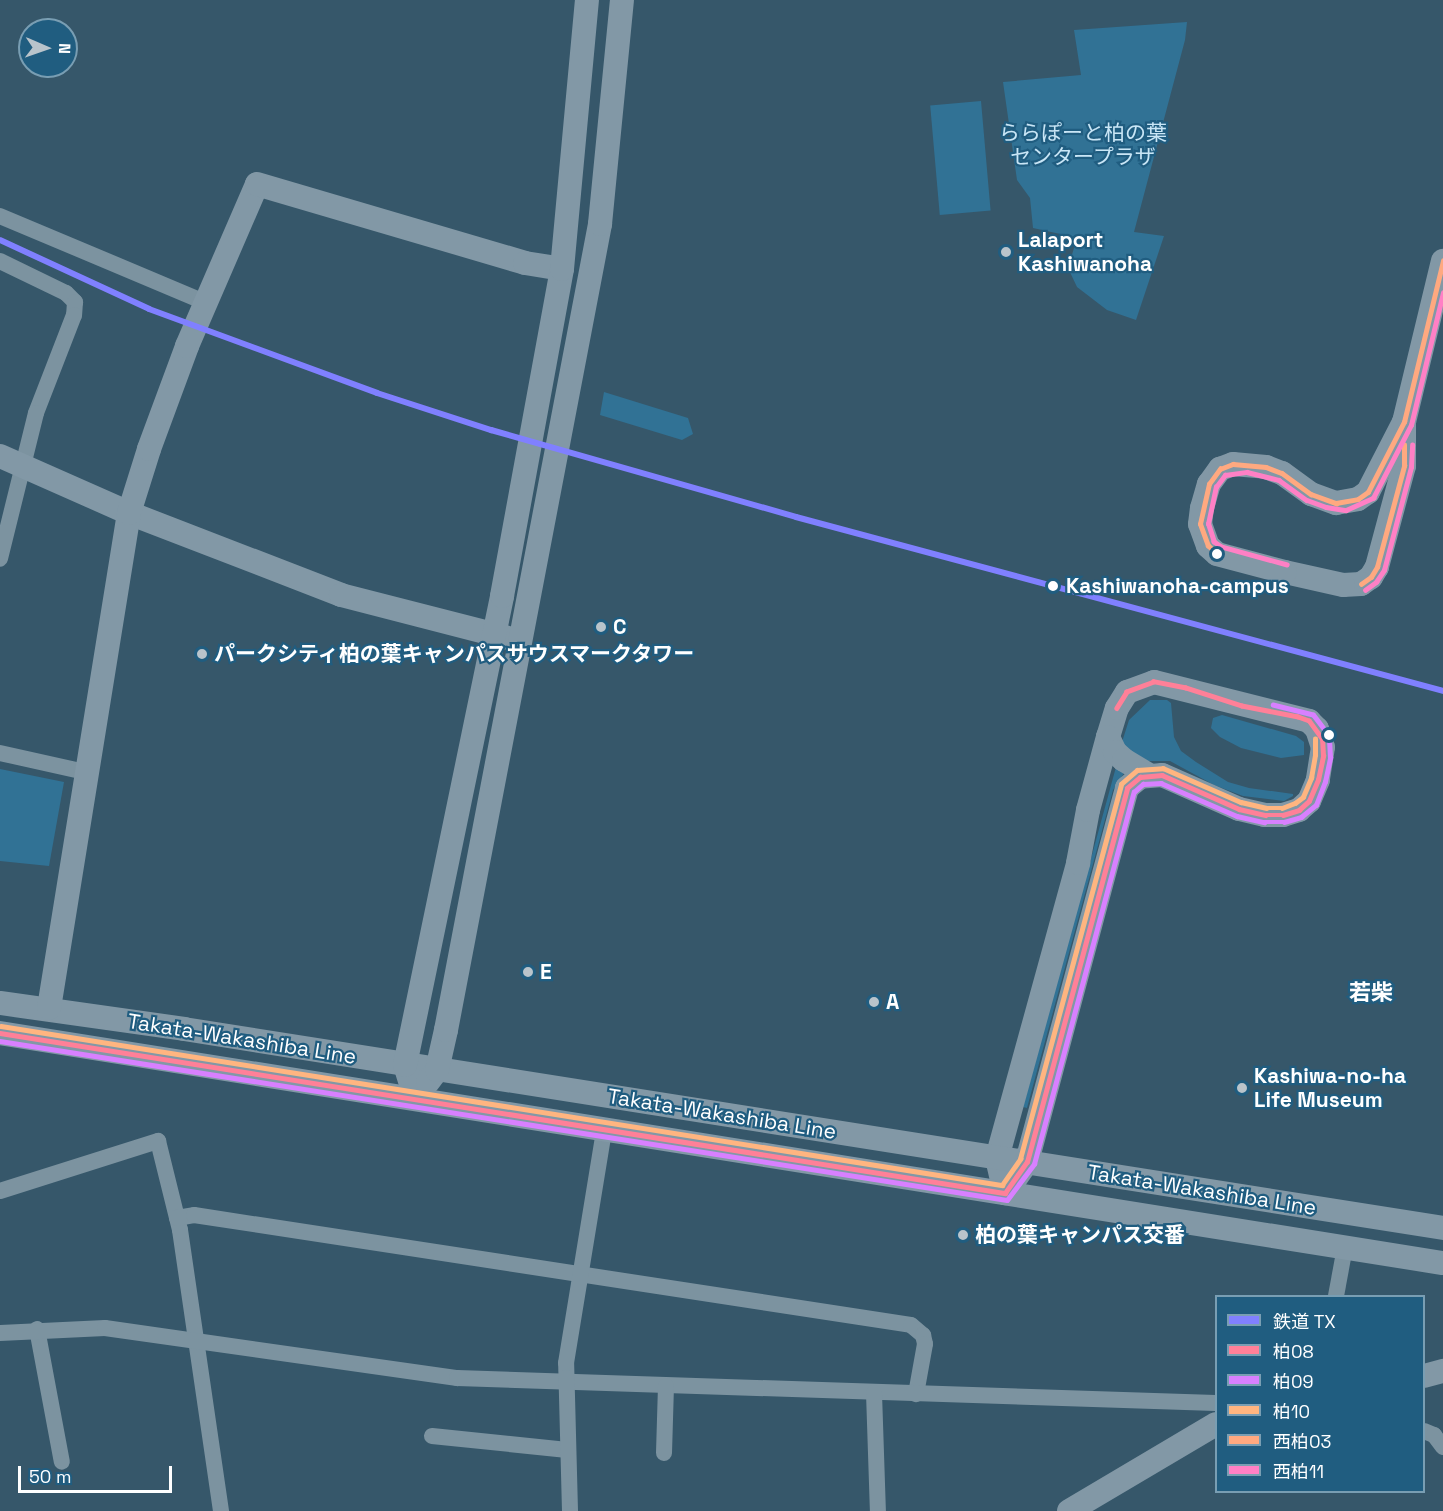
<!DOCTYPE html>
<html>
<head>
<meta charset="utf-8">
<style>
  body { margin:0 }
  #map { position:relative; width:1443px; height:1511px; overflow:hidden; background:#36576a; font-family:"Space Grotesk","Noto Sans JP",sans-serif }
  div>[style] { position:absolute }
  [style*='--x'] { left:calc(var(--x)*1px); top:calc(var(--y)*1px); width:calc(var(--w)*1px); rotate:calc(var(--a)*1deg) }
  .green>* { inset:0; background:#317295; transform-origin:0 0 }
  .street>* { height:16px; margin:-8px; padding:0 8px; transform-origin:8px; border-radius:8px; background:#7c93a0 }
  .secondary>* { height:24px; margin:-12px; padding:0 12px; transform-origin:12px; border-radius:12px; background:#8298a6 }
  .bus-1>* { height:4.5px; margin:-2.25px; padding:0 2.25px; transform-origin:2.25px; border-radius:2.25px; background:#ff8098 }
  .bus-2>* { height:4.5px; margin:-2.25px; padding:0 2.25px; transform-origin:2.25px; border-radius:2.25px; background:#d880ff }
  .bus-3>* { height:4.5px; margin:-2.25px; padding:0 2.25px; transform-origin:2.25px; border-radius:2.25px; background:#ffb580 }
  .bus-4>* { height:4.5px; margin:-2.25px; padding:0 2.25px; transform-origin:2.25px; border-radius:2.25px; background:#ffa980 }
  .bus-5>* { height:4.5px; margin:-2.25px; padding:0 2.25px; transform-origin:2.25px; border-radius:2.25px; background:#ff80c5 }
  .rail-1>* { height:6px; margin:-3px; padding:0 3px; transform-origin:3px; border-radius:3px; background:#8080ff }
  .dots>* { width:16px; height:16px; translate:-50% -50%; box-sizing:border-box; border:3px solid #205d80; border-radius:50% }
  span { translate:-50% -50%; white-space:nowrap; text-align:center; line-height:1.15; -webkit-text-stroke:4.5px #205d80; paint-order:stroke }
  .park-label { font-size:21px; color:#c9e6f6 }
  .poi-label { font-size:21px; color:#fff; font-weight:700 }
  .left { translate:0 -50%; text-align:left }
  .stop-label { font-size:21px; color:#fff; font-weight:700 }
  .street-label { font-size:21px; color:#fff }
  .neighbourhood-label { font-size:22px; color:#fff; font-weight:700 }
  .legend { position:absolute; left:1215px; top:1295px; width:210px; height:198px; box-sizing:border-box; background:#205d80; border:2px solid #799eb3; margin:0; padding:8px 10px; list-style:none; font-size:18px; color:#fff }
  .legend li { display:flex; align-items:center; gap:12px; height:30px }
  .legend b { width:30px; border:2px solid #799eb3 }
  .north { position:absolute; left:18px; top:18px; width:60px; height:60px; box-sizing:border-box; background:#205d80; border:2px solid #799eb3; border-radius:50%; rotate:92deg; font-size:16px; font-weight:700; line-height:24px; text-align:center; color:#fff }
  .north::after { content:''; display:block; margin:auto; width:21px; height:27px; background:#b9c4cb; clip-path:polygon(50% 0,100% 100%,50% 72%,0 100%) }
  .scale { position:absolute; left:18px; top:1466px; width:154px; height:27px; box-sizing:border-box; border:3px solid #fff; border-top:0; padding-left:8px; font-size:18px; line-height:21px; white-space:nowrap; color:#fff; -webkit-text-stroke:4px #205d80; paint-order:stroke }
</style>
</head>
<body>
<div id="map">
  <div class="green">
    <div style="clip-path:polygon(1187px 22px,1185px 40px,1134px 232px,1164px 236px,1136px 320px,1107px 310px,1077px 287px,1068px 268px,1074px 248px,1083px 239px,1033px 228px,1030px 198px,1017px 180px,1003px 82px,1081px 75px,1074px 30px)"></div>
    <div style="left:981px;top:101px;width:110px;height:51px;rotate:85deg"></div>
    <div style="clip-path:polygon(604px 392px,688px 418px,693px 434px,682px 440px,600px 415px)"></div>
    <div style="clip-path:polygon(1150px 700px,1167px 700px,1171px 703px,1174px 737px,1181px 751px,1196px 762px,1228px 782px,1249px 788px,1293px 794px,1293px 796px,1284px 801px,1243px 796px,1214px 785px,1170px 761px,1145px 761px,1124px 749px,1122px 742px,1129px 720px)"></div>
    <div style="clip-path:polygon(1222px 715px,1296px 736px,1304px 742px,1304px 755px,1281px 758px,1241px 748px,1220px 737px,1211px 728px,1213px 718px)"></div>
    <div style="clip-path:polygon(1116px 767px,1126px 770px,1113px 790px,1027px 1108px,1023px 1107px)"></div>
    <div style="clip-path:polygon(0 769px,64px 782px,49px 866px,0 861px)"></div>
  </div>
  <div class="street">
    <div style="--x:0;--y:216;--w:222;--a:22.8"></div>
    <div style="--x:0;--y:261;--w:73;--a:25.9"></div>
    <div style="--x:66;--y:293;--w:13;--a:45"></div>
    <div style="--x:75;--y:302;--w:13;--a:94"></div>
    <div style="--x:74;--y:315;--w:105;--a:111.2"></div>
    <div style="--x:36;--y:413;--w:150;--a:103.9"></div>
    <div style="--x:0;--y:753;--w:87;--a:12.6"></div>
    <div style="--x:0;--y:1191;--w:166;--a:-17.6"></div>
    <div style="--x:158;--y:1141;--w:92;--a:76.1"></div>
    <div style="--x:180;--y:1230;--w:284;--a:81.7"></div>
    <div style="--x:177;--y:1218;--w:17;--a:-10"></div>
    <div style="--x:194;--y:1215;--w:725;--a:8.72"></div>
    <div style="--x:911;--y:1325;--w:16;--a:40"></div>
    <div style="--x:923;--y:1335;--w:9;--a:77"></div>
    <div style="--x:925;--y:1344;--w:51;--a:100.2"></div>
    <div style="--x:1336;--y:1296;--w:50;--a:-79.6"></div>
    <div style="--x:37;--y:1329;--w:135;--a:79.4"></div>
    <div style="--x:0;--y:1333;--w:105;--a:-2.7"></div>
    <div style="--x:105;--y:1328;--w:356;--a:8.1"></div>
    <div style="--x:457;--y:1378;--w:759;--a:1.89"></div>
    <div style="--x:874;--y:1393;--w:118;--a:88.1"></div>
    <div style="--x:1424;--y:1431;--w:11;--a:22"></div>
    <div style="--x:1434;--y:1435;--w:15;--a:53"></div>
    <div style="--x:432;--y:1436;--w:136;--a:5.9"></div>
    <div style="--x:664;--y:1453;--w:67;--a:-88.3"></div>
    <div style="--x:570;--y:1511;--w:148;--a:-91.5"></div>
    <div style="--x:566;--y:1363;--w:236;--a:-80.7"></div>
  </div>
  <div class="secondary">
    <div style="--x:1404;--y:422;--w:44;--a:90"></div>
    <div style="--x:1404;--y:466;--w:105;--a:105"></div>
    <div style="--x:1377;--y:567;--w:12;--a:121"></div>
    <div style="--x:1371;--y:577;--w:12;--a:145"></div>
    <div style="--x:1361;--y:584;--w:18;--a:177"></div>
    <div style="--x:1343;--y:585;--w:59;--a:-167.4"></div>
    <div style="--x:1285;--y:572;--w:70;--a:-165.2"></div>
    <div style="--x:1217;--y:554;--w:12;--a:-138"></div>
    <div style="--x:1208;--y:546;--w:23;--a:-110"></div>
    <div style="--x:1200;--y:524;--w:16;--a:-83"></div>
    <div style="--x:1202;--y:508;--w:25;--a:-74"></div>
    <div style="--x:1209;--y:484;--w:19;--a:-54"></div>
    <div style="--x:1220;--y:469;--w:14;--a:-21"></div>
    <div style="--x:1233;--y:464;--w:33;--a:5"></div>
    <div style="--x:1266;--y:467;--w:17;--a:21"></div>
    <div style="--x:1282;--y:473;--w:36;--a:36"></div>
    <div style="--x:1311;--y:494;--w:27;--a:20"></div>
    <div style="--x:1336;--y:503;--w:22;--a:-10"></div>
    <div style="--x:1358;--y:499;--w:12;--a:-35"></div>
    <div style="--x:1368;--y:492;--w:79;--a:-62.8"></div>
    <div style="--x:1404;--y:422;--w:166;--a:-76.4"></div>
    <div style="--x:0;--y:456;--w:141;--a:23.8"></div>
    <div style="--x:129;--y:513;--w:227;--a:21.1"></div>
    <div style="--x:341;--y:595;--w:172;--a:14.4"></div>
    <div style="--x:1154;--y:682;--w:160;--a:14.1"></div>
    <div style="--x:1309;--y:721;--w:11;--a:45"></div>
    <div style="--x:1317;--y:729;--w:19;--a:72"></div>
    <div style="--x:1323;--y:747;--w:33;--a:99"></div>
    <div style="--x:1318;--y:780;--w:23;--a:113"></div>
    <div style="--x:1309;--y:801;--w:13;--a:138"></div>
    <div style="--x:1299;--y:810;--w:17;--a:163"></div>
    <div style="--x:1283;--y:815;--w:18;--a:180"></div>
    <div style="--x:1265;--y:815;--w:27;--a:-167"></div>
    <div style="--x:1239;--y:809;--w:84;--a:-156.2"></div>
    <div style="--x:1162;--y:775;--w:22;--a:175"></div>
    <div style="--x:1140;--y:777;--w:17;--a:140"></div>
    <div style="--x:1127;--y:788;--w:387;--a:105"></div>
    <div style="--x:1027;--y:1162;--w:38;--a:125"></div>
    <div style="--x:1005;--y:1193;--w:36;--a:-103"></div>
    <div style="--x:997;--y:1158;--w:306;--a:-74.6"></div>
    <div style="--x:1078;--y:863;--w:54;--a:-79.3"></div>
    <div style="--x:1088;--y:810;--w:76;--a:-74.7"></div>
    <div style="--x:1108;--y:737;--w:30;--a:-73"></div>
    <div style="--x:1117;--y:708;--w:19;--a:-58"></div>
    <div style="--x:1127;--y:692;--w:29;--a:-20"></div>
    <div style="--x:1108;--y:737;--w:17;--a:65"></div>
    <div style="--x:1115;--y:752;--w:12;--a:42"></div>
    <div style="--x:1124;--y:760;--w:29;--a:31"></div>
    <div style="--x:0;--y:1003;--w:186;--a:8"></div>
    <div style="--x:184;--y:1029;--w:1275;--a:8.98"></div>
    <div style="--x:49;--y:1008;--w:501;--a:-80.82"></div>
    <div style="--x:129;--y:513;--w:67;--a:-72.6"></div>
    <div style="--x:149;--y:449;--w:110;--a:-69.7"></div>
    <div style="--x:187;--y:346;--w:176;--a:-66.6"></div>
    <div style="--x:257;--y:184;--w:279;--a:16.4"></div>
    <div style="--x:525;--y:263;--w:37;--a:9"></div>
    <div style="--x:0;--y:1033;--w:1461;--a:9.06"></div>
    <div style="--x:410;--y:1081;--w:17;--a:-107"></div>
    <div style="--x:405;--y:1065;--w:479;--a:-78.3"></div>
    <div style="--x:502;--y:596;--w:332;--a:-79.6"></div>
    <div style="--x:562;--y:269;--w:270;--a:-84.7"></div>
    <div style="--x:428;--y:1082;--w:15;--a:-53"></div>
    <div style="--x:437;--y:1070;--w:41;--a:-77.3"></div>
    <div style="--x:446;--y:1030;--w:821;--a:-79.18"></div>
    <div style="--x:600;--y:224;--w:225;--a:-84.4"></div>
    <div style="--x:1424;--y:1376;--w:20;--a:-15"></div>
    <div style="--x:1069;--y:1511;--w:171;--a:-30.6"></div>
  </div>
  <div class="bus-1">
    <div style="--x:0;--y:1033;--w:1018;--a:9.05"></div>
    <div style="--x:1005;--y:1193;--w:38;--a:-55"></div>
    <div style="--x:1027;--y:1162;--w:387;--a:-75"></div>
    <div style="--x:1127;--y:788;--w:17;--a:-40"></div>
    <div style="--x:1140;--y:777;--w:22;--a:-5"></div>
    <div style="--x:1162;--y:775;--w:84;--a:23.8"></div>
    <div style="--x:1239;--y:809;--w:27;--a:13"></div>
    <div style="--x:1265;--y:815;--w:18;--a:0"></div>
    <div style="--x:1283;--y:815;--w:17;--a:-17"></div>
    <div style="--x:1299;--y:810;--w:13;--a:-42"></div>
    <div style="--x:1309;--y:801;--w:23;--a:-67"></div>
    <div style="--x:1318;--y:780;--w:25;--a:-78"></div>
    <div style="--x:1323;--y:756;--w:17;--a:-93"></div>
    <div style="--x:1322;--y:739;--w:22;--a:-126"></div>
    <div style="--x:1309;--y:721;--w:12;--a:-160"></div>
    <div style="--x:1298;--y:717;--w:57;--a:-168.9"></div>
    <div style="--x:1242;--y:706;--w:59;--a:-162.2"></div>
    <div style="--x:1186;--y:688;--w:33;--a:-169"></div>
    <div style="--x:1154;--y:682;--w:29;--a:160"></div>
    <div style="--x:1127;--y:692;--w:19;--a:122"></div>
  </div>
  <div class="bus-2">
    <div style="--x:0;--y:1041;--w:1019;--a:8.97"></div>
    <div style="--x:1007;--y:1200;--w:45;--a:-53.1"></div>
    <div style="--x:1034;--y:1164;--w:385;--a:-75"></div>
    <div style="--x:1134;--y:792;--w:12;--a:-42"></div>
    <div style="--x:1143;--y:784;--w:18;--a:-3"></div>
    <div style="--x:1161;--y:783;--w:83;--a:23.5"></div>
    <div style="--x:1237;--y:816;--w:28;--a:13"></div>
    <div style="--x:1264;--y:822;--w:20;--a:0"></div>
    <div style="--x:1284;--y:822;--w:18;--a:-16"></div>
    <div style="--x:1301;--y:817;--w:19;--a:-39"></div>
    <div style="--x:1316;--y:805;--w:25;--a:-69"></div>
    <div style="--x:1325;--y:782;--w:25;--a:-78"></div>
    <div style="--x:1330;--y:758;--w:22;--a:-93"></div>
    <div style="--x:1329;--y:736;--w:26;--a:-127"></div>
    <div style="--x:1313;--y:715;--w:41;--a:-166"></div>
  </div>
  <div class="bus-3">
    <div style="--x:1;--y:1026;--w:1014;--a:9.03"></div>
    <div style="--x:1002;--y:1185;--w:32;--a:-55"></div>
    <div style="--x:1020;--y:1159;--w:388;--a:-74.9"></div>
    <div style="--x:1121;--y:784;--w:21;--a:-41"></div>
    <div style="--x:1137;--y:770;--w:26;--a:-4"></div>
    <div style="--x:1163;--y:768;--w:85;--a:23.6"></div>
    <div style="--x:1241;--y:802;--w:26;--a:13"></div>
    <div style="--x:1266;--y:808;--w:16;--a:0"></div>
    <div style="--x:1282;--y:808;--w:14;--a:-21"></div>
    <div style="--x:1295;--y:803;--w:10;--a:-37"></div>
    <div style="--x:1303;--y:797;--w:21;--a:-67"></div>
    <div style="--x:1311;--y:778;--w:23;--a:-80"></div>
    <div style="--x:1315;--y:755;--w:16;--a:-90"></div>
  </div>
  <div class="bus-4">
    <div style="--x:1217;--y:554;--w:12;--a:-138"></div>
    <div style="--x:1208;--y:546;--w:23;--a:-110"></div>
    <div style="--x:1200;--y:524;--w:41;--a:-77.3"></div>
    <div style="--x:1209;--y:484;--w:19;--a:-54"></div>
    <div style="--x:1220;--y:469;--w:14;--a:-21"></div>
    <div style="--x:1233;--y:464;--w:33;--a:5"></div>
    <div style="--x:1266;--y:467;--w:17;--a:21"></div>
    <div style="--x:1282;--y:473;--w:36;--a:36"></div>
    <div style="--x:1311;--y:494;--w:27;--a:20"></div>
    <div style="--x:1336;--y:503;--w:22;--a:-10"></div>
    <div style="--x:1358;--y:499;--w:12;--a:-35"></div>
    <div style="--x:1368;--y:492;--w:79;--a:-62.8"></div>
    <div style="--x:1404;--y:422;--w:166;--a:-76.4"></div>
    <div style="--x:1361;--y:584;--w:12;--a:-35"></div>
    <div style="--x:1371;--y:577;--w:12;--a:-59"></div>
    <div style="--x:1377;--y:567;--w:105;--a:-75"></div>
    <div style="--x:1404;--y:466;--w:21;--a:-90"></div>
  </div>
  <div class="bus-5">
    <div style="--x:1287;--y:565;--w:68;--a:-164.7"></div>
    <div style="--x:1221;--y:547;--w:9;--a:-144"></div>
    <div style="--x:1214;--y:542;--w:19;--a:-108"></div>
    <div style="--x:1208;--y:524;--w:38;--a:-78"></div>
    <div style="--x:1216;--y:487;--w:15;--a:-53"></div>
    <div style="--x:1225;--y:475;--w:22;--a:-8"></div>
    <div style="--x:1247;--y:472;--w:33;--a:14"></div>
    <div style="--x:1279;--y:480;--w:34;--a:36"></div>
    <div style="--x:1307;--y:500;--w:20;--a:20"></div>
    <div style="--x:1326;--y:507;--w:20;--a:9"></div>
    <div style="--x:1346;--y:510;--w:30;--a:-24"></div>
    <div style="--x:1373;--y:498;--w:82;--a:-62.5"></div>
    <div style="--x:1411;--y:425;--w:136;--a:-76.4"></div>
    <div style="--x:1365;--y:590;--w:14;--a:-36"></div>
    <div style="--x:1376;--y:582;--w:14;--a:-56"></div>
    <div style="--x:1384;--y:570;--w:106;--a:-75.3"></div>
    <div style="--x:1411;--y:467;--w:22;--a:-87"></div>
  </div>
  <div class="rail-1">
    <div style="--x:0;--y:240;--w:164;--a:24.8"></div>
    <div style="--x:149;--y:309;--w:243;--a:20.2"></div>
    <div style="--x:377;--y:393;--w:120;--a:18"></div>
    <div style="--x:491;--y:430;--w:317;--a:15.9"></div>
    <div style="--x:796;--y:517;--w:670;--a:15.05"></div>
  </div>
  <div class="dots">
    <div style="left:1006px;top:252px;background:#b9c4cb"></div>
    <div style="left:1217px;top:554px;background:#fff"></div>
    <div style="left:1053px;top:586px;background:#fff"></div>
    <div style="left:601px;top:627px;background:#b9c4cb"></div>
    <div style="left:202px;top:654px;background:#b9c4cb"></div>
    <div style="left:1329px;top:735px;background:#fff"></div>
    <div style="left:528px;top:972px;background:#b9c4cb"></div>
    <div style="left:874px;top:1002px;background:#b9c4cb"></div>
    <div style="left:1242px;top:1088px;background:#b9c4cb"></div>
    <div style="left:963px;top:1235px;background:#b9c4cb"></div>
  </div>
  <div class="park-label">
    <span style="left:1083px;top:145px">ららぽーと柏の葉<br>センタープラザ</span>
  </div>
  <div class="poi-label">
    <span class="left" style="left:1018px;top:252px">Lalaport<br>Kashiwanoha</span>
    <span class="left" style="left:613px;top:627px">C</span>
    <span class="left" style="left:214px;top:654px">パークシティ柏の葉キャンパスサウスマークタワー</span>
    <span class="left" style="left:540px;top:972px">E</span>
    <span class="left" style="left:886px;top:1002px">A</span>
    <span class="left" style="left:1254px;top:1088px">Kashiwa-no-ha<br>Life Museum</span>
    <span class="left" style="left:975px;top:1235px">柏の葉キャンパス交番</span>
  </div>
  <div class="stop-label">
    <span class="left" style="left:1066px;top:586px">Kashiwanoha-campus</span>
  </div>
  <div class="street-label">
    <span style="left:242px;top:1039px;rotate:9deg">Takata-Wakashiba Line</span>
    <span style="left:722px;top:1114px;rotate:9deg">Takata-Wakashiba Line</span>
    <span style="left:1202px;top:1190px;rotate:9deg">Takata-Wakashiba Line</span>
  </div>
  <div class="neighbourhood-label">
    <span style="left:1371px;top:993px">若柴</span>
  </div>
  <ul class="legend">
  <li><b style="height:8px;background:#8080ff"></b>鉄道 TX</li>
  <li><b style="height:8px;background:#ff8098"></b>柏08</li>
  <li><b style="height:8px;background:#d880ff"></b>柏09</li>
  <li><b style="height:8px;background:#ffb580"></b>柏10</li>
  <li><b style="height:8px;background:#ffa980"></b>西柏03</li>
  <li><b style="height:8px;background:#ff80c5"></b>西柏11</li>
  </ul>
  <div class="north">N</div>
  <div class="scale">50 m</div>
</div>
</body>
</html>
